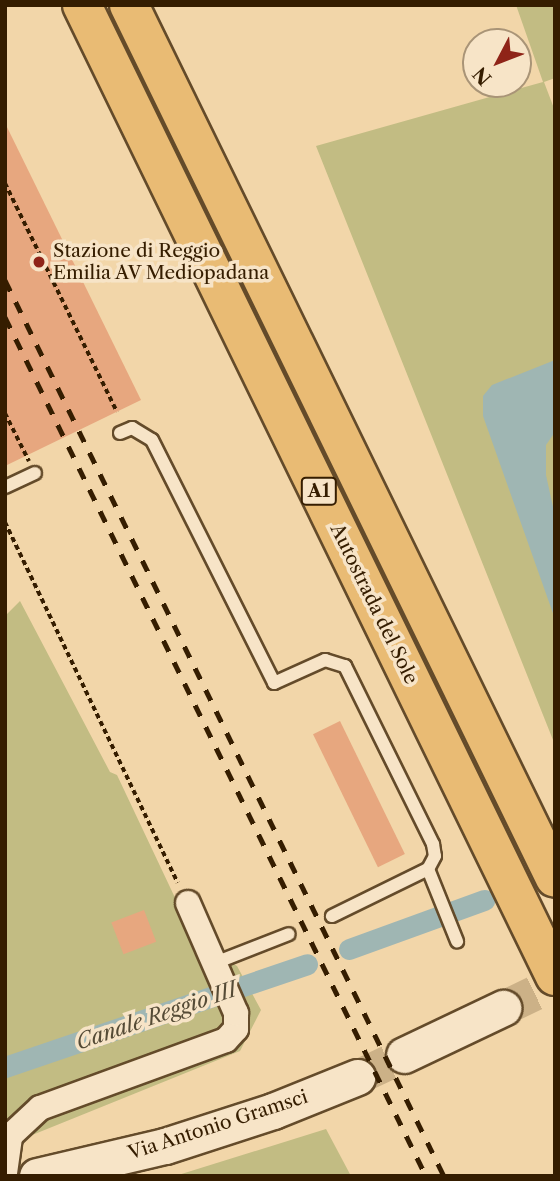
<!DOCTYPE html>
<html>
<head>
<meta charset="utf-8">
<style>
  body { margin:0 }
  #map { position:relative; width:560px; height:1181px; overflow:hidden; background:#f2d6a9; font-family:"Libre Caslon Text",serif }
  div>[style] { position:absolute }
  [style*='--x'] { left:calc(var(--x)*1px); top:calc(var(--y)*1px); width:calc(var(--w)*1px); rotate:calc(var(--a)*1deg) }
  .green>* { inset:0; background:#c2bc83 }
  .water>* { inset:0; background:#9fb6b3 }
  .canal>* { height:21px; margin:-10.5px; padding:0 10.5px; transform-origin:10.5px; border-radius:10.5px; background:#9fb6b3 }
  .building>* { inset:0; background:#e7a77f; transform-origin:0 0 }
  .secondary-tunnel>* { height:35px; margin-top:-17.5px; transform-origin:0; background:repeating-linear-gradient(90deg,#ccb187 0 35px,transparent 0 53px) }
  .path>* { height:3.5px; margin-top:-1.75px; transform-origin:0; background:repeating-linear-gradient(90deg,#351d00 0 5px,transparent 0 8.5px) }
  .roads { filter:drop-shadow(2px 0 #644b2a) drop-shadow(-2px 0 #644b2a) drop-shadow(0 2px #644b2a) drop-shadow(0 -2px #644b2a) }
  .lane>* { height:12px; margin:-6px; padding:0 6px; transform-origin:6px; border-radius:6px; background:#f7e4c7 }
  .street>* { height:24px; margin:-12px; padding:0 12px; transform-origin:12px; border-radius:12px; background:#f7e4c7 }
  .secondary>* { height:35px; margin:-17.5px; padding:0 17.5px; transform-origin:17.5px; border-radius:17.5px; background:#f7e4c7 }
  .highway>* { height:38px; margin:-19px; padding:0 19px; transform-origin:19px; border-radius:19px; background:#e9bb74 }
  .rail>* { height:5px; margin-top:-2.5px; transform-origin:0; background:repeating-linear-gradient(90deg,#351d00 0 12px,transparent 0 24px) }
  .dots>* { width:19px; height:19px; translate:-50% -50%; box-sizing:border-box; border:4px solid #f7e4c7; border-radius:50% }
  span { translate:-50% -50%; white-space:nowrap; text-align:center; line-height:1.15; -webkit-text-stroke:7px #f7e4c7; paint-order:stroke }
  .shield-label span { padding:2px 5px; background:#f7e4c7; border:2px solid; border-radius:5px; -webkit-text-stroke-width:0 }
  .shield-label { font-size:18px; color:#351d00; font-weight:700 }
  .poi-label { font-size:19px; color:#351d00 }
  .left { translate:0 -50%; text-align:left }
  .street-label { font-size:19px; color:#351d00 }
  .water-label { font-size:21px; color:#554b36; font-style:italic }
  .frame { position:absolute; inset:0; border:7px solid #351d00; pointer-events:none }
  .north { position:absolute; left:462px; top:28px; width:70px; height:70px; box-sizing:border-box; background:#f7e4c7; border:2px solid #a99477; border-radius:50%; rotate:228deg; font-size:19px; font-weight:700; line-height:28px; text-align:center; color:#351d00 }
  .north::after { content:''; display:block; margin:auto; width:24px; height:32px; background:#8f2418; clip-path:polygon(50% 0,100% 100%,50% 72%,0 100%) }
</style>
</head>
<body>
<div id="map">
  <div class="green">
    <div style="clip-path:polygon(516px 5px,555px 5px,555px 78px,544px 82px,555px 111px,555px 745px,316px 146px,543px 82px)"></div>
    <div style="clip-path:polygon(20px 601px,110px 772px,117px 775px,195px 940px,237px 966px,261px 1010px,240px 1051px,5px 1146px,5px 616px)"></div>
    <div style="clip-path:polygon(326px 1129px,351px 1176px,175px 1176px)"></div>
  </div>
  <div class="water">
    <div style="clip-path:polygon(555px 360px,555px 432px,546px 445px,546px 475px,555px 516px,555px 619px,483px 416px,483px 396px,492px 385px)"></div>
  </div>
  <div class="canal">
    <div style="--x:349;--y:949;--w:144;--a:-19.9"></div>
    <div style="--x:5;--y:1067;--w:319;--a:-18.8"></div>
  </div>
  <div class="building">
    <div style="clip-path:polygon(5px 123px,141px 400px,5px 466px)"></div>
    <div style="left:340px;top:721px;width:148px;height:30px;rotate:64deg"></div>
    <div style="left:144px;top:910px;width:34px;height:35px;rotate:69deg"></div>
  </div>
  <div class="secondary-tunnel">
    <div style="--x:503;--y:1008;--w:58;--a:-25.7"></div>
    <div style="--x:357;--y:1077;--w:52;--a:-25.1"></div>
  </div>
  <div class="path">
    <div style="--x:5;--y:183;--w:255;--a:63.9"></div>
    <div style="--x:5;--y:413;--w:54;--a:63.4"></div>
    <div style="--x:5;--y:522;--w:400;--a:64.4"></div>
  </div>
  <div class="roads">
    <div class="lane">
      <div style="--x:120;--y:433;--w:13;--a:-23"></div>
      <div style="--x:132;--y:428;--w:23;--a:31"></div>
      <div style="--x:152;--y:440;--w:272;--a:63.3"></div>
      <div style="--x:274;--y:683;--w:56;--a:-24.3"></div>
      <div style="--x:325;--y:660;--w:21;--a:17"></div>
      <div style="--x:345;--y:666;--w:199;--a:63.7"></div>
      <div style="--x:433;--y:844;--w:12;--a:81"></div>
      <div style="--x:435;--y:856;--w:15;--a:118"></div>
      <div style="--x:428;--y:869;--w:107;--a:153.9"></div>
      <div style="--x:5;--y:487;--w:33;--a:-25"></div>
      <div style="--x:428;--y:869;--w:78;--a:68.1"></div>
      <div style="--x:215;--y:963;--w:79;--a:-21.4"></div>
    </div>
    <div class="street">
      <div style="--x:5;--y:1173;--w:37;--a:-82"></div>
      <div style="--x:10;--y:1136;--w:41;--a:-43"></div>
      <div style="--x:40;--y:1108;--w:198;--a:-20.1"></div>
      <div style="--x:226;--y:1040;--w:15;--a:-48"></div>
      <div style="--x:236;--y:1029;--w:16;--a:-90"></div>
      <div style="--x:236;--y:1013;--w:120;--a:-113.6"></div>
    </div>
    <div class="secondary">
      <div style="--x:404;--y:1055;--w:110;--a:-25.4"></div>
      <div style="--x:37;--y:1176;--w:131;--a:-13.2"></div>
      <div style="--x:165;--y:1146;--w:114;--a:-18"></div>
      <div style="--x:273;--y:1111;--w:91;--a:-22"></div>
    </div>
    <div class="highway">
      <div style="--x:82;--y:5;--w:1080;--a:64.03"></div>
      <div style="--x:129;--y:5;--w:971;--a:63.99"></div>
    </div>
  </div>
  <div class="rail">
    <div style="--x:5;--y:280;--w:998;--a:63.9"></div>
    <div style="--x:5;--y:317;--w:957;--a:63.89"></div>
  </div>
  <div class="dots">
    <div style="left:39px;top:262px;background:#8f2418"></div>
  </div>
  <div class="shield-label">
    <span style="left:319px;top:491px">A1</span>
  </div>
  <div class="poi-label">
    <span class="left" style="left:53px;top:262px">Stazione di Reggio<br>Emilia AV Mediopadana</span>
  </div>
  <div class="street-label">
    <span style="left:374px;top:604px;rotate:64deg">Autostrada del Sole</span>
    <span style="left:218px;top:1125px;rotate:-18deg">Via Antonio Gramsci</span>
  </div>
  <div class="water-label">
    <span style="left:156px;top:1016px;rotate:-19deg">Canale Reggio III</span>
  </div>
  <div class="frame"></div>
  <div class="north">N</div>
</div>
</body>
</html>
